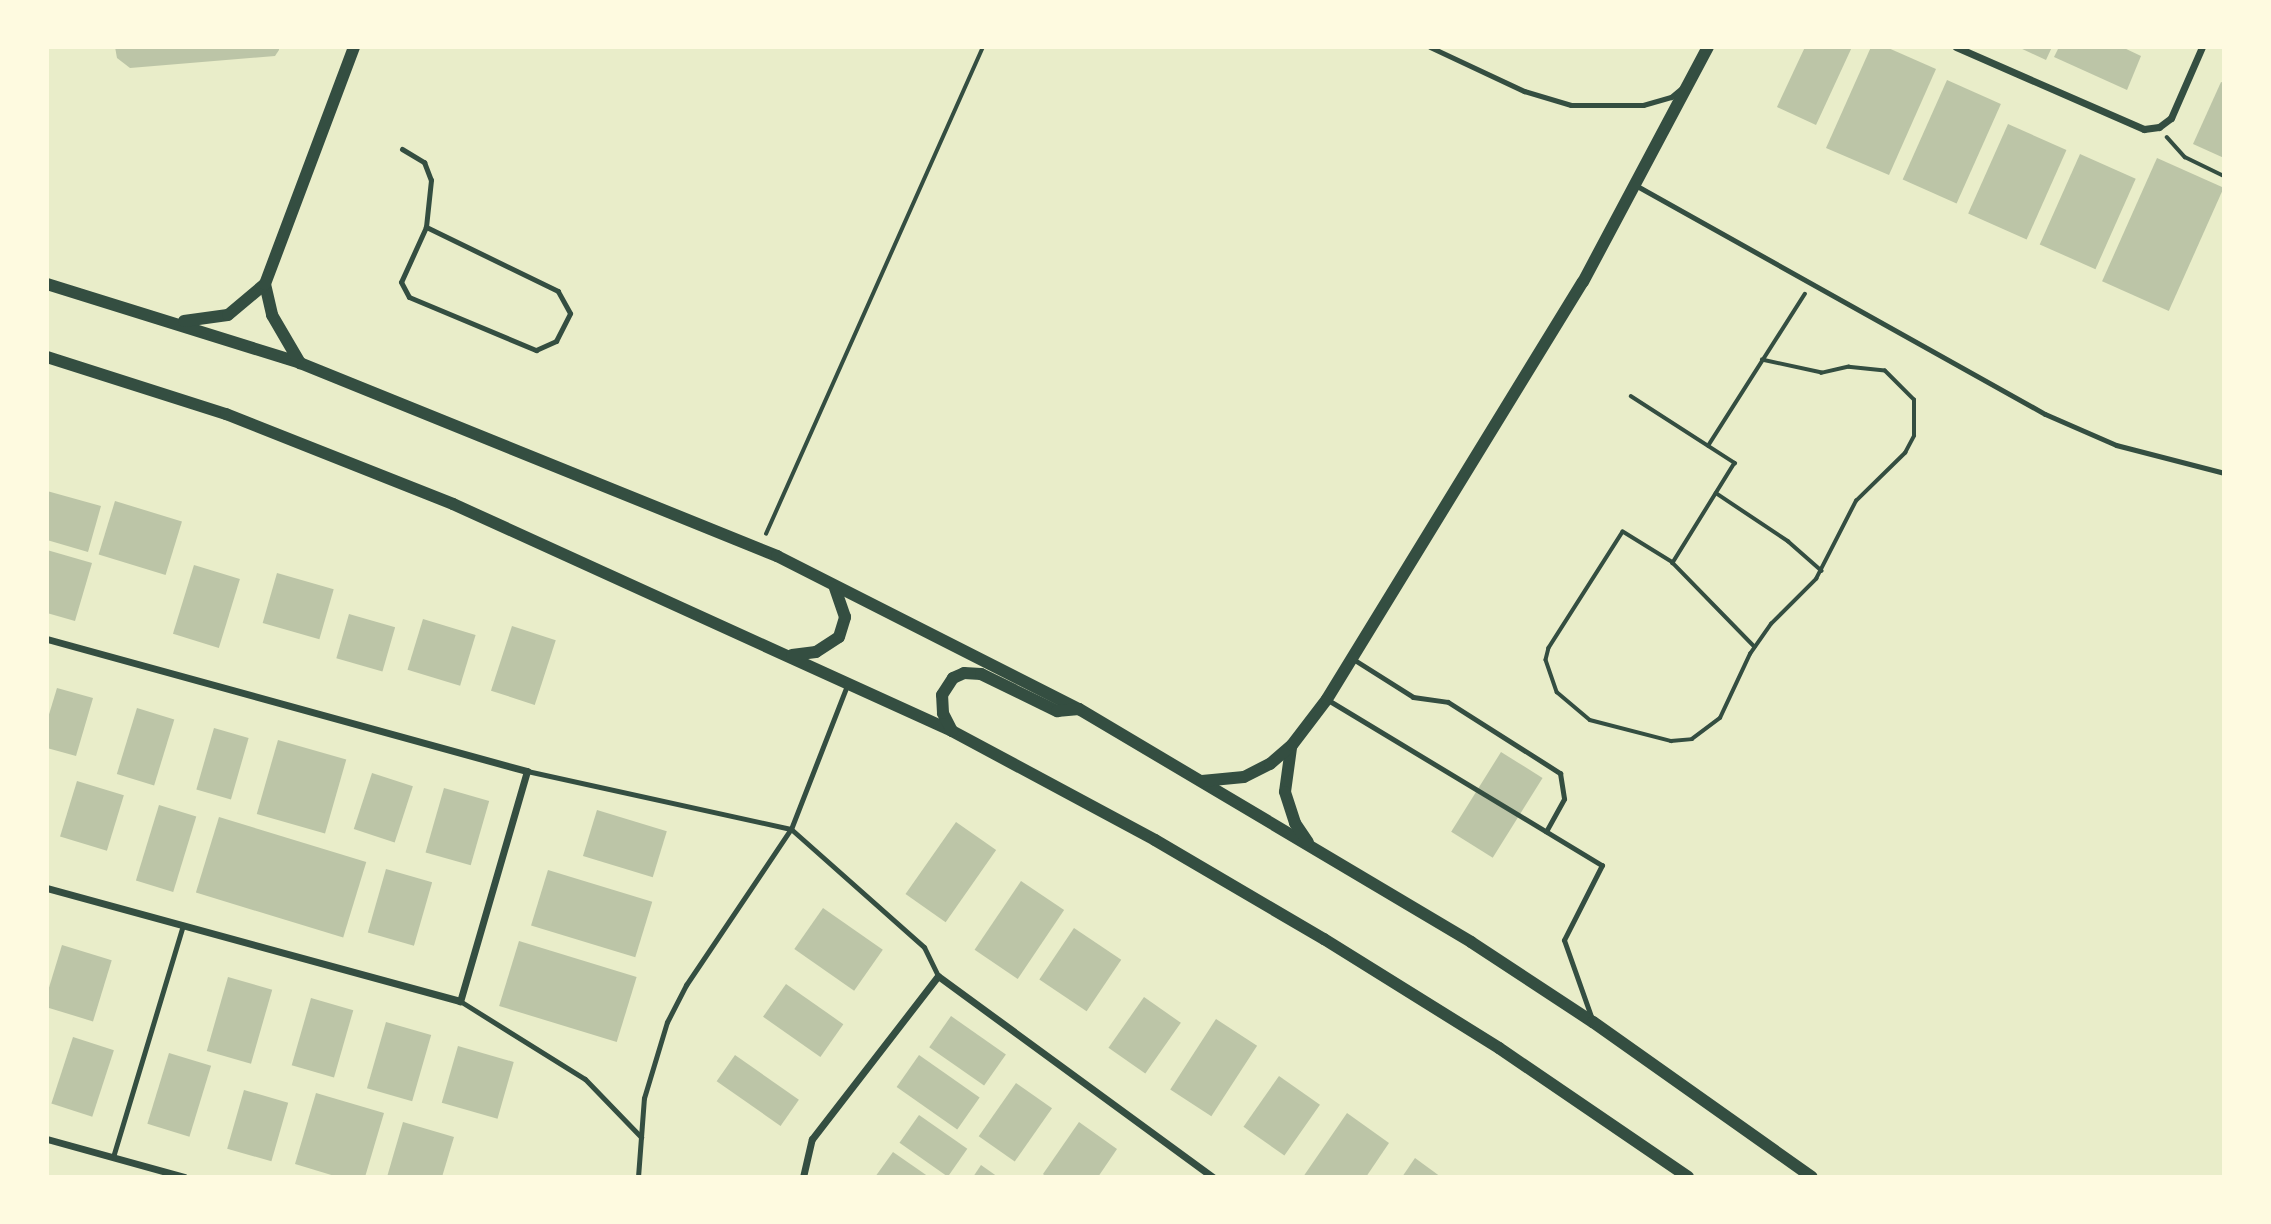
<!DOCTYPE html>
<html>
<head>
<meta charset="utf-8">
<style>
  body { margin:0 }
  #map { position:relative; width:2271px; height:1224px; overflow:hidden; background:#e9edc9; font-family:Mulish,sans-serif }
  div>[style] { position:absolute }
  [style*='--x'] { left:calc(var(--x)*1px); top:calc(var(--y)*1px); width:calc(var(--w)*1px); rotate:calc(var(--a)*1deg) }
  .building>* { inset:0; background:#bcc5a7; transform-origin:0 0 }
  .path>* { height:3.5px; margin:-1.75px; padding:0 1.75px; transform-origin:1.75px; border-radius:1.75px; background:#344e41 }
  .service>* { height:5px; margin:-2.5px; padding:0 2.5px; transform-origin:2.5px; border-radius:2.5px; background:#344e41 }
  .minor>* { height:7px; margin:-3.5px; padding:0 3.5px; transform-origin:3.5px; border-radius:3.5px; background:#344e41 }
  .tertiary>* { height:12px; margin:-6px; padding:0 6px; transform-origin:6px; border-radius:6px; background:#344e41 }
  span { translate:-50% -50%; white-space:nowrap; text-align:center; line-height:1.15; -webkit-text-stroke:7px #fefae0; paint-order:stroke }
  .frame { position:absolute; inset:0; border:49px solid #fefae0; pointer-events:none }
</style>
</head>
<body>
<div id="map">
  <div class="building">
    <div style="clip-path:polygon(115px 47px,279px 47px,279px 50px,275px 56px,130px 68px,117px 58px)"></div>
    <div style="clip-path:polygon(1805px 47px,1852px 47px,1816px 125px,1777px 107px)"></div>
    <div style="clip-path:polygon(1871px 47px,1886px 47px,1936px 69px,1889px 175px,1826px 148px)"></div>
    <div style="clip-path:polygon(2018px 47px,2052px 47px,2046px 60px)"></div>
    <div style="clip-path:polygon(2059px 47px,2122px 47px,2141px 56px,2127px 90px,2054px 57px)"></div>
    <div style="left:1947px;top:80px;width:59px;height:109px;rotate:24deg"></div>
    <div style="clip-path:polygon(2221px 82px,2224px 83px,2224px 158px,2193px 144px)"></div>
    <div style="left:2008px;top:124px;width:64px;height:98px;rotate:24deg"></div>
    <div style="left:2080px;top:154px;width:61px;height:99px;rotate:24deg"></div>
    <div style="left:2157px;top:158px;width:73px;height:135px;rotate:24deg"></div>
    <div style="clip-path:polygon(47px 491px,101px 506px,88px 552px,47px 540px)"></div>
    <div style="left:115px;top:501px;width:70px;height:56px;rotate:17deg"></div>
    <div style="clip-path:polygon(47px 550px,92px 563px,75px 621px,47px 613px)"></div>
    <div style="left:194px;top:565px;width:48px;height:72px;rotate:17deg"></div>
    <div style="left:277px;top:573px;width:59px;height:52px;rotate:16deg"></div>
    <div style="left:349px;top:614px;width:48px;height:46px;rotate:16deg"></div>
    <div style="left:423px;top:619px;width:55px;height:53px;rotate:17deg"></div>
    <div style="left:512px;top:626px;width:46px;height:68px;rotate:18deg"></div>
    <div style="clip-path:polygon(57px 688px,93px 698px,76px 756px,47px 748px,47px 721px)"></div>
    <div style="left:137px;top:708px;width:39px;height:69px;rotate:17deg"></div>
    <div style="left:214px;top:728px;width:36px;height:64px;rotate:16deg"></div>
    <div style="left:278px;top:740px;width:71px;height:77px;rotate:16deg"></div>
    <div style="left:1501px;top:752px;width:49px;height:94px;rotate:32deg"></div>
    <div style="left:372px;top:773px;width:43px;height:59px;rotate:18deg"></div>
    <div style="left:77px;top:781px;width:49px;height:58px;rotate:17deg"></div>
    <div style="left:444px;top:788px;width:47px;height:67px;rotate:16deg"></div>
    <div style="left:159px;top:805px;width:39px;height:79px;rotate:17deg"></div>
    <div style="left:597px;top:810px;width:73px;height:48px;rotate:17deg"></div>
    <div style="left:219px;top:817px;width:154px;height:79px;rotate:17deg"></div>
    <div style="left:956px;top:822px;width:49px;height:88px;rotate:35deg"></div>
    <div style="left:386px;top:869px;width:48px;height:66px;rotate:16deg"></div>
    <div style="left:548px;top:870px;width:109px;height:58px;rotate:17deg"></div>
    <div style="left:1021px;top:881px;width:52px;height:83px;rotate:34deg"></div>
    <div style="left:823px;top:908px;width:73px;height:50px;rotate:35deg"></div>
    <div style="left:1074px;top:928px;width:57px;height:62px;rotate:34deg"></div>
    <div style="left:519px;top:941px;width:123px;height:68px;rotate:17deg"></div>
    <div style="left:62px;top:945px;width:52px;height:64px;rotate:17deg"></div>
    <div style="left:228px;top:977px;width:46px;height:77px;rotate:16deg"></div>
    <div style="left:786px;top:984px;width:70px;height:40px;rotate:35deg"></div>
    <div style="left:1144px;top:997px;width:45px;height:62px;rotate:35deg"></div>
    <div style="left:311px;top:998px;width:44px;height:70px;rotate:16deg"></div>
    <div style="left:951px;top:1016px;width:67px;height:38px;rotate:35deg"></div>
    <div style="left:1216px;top:1019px;width:49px;height:84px;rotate:33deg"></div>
    <div style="left:386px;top:1022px;width:47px;height:69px;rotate:16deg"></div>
    <div style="left:73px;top:1037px;width:43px;height:70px;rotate:18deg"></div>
    <div style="left:458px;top:1046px;width:58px;height:59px;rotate:16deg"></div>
    <div style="left:169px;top:1053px;width:44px;height:74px;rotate:17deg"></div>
    <div style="left:735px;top:1055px;width:78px;height:32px;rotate:35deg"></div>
    <div style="left:919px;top:1055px;width:74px;height:39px;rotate:35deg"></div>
    <div style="left:1279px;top:1076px;width:50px;height:62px;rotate:35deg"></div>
    <div style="left:1016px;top:1083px;width:44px;height:65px;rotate:35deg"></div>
    <div style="left:244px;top:1090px;width:46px;height:61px;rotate:16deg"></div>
    <div style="clip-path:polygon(316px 1093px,384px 1113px,365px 1177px,338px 1177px,295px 1164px)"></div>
    <div style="clip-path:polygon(1347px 1113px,1389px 1143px,1366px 1177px,1303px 1177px)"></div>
    <div style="left:919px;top:1115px;width:59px;height:34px;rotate:35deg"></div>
    <div style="clip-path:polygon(403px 1122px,454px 1137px,442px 1177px,387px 1177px)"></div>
    <div style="clip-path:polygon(1079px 1122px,1117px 1149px,1098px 1177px,1046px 1177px,1043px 1174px)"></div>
    <div style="clip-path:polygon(893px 1152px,929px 1177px,875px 1177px)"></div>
    <div style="clip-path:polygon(1415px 1158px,1441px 1177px,1402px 1177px)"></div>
    <div style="clip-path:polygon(981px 1165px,998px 1177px,973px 1177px)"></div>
  </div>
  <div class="path">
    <div style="--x:2167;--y:137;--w:27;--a:48"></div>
    <div style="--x:2185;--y:157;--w:43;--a:26"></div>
    <div style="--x:1631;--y:396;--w:124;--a:32.8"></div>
    <div style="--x:1735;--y:463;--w:118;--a:121.8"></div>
    <div style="--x:1673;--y:563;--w:59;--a:-148.2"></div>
    <div style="--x:1623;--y:532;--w:138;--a:122.5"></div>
    <div style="--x:1549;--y:648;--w:12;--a:104"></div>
    <div style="--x:1546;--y:660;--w:34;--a:71"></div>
    <div style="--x:1557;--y:692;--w:43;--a:40.3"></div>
    <div style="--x:1590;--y:720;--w:84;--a:14.5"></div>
    <div style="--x:1671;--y:741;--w:21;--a:-5"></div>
    <div style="--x:1692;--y:739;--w:35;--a:-37"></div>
    <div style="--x:1720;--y:718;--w:71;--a:-64.9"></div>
    <div style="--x:1750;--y:654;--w:37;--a:-55"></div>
    <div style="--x:1771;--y:624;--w:64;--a:-45"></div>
    <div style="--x:1816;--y:579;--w:88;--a:-62.9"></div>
    <div style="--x:1856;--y:501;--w:69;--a:-44.4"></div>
    <div style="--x:1905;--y:453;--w:19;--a:-62"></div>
    <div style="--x:1914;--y:436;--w:36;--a:-90"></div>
    <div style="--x:1914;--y:400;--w:41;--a:-135"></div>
    <div style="--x:1885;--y:371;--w:36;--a:-174"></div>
    <div style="--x:1849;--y:367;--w:28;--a:167"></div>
    <div style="--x:1822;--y:373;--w:61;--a:-167.8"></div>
    <div style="--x:1708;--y:446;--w:180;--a:-57.5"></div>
    <div style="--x:1716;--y:493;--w:87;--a:33.7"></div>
    <div style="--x:1788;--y:541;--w:45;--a:41.4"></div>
    <div style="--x:766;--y:534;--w:533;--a:-65.98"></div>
    <div style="--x:1673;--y:563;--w:117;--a:45.7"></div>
  </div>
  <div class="service">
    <div style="--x:1430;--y:47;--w:104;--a:25.1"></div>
    <div style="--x:1524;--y:91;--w:49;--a:16.6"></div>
    <div style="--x:1571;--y:105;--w:72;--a:0"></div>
    <div style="--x:1643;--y:105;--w:29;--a:-16"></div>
    <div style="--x:1671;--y:97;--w:16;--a:-40"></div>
    <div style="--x:402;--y:149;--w:26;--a:31"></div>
    <div style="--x:424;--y:162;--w:19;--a:69"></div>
    <div style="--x:431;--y:180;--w:47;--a:96.1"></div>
    <div style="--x:426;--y:227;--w:60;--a:114.4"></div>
    <div style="--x:401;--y:282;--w:17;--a:62"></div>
    <div style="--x:409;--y:297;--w:138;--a:22.7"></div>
    <div style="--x:536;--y:350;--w:22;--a:-24"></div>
    <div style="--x:556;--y:341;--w:31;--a:-63"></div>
    <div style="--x:570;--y:313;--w:25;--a:-119"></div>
    <div style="--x:558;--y:291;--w:147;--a:-154.1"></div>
    <div style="--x:1637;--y:186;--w:467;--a:29.2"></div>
    <div style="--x:2045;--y:414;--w:77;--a:23.6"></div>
    <div style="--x:2116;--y:445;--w:112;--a:14.5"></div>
    <div style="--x:1353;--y:659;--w:71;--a:32.3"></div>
    <div style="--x:1413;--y:697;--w:35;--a:8"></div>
    <div style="--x:1448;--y:702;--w:133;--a:32.4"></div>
    <div style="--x:1560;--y:773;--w:26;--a:81"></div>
    <div style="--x:1564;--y:799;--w:37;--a:119"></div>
    <div style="--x:1328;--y:700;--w:320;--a:31.1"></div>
    <div style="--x:1602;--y:865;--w:84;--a:116.9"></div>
    <div style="--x:1564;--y:940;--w:84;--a:70.5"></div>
    <div style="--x:527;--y:771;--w:270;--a:12.4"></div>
    <div style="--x:791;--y:829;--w:178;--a:41.6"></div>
    <div style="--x:924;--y:947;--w:32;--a:64"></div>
    <div style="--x:460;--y:1001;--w:147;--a:32"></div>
    <div style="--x:585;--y:1079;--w:81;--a:46"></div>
    <div style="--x:113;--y:1157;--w:242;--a:-73.2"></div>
    <div style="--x:638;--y:1177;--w:79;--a:-85.7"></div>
    <div style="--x:644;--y:1098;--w:79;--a:-73.2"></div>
    <div style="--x:667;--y:1022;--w:42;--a:-62.8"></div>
    <div style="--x:686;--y:985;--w:188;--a:-56.1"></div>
    <div style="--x:791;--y:829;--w:155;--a:-68.7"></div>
  </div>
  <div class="minor">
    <div style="--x:1956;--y:47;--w:205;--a:23.6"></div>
    <div style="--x:2144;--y:129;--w:15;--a:-8"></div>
    <div style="--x:2159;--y:127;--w:15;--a:-37"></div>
    <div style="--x:2171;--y:118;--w:77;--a:-66.4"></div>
    <div style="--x:47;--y:639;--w:498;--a:15.4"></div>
    <div style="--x:527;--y:771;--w:240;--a:106.2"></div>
    <div style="--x:460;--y:1001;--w:428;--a:-164.7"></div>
    <div style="--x:47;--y:1139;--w:142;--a:15.5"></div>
    <div style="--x:803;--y:1177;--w:39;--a:-77"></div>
    <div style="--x:812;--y:1139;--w:206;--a:-52.3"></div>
    <div style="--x:938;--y:976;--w:341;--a:36.2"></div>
  </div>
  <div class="tertiary">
    <div style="--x:47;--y:284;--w:265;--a:17.3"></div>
    <div style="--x:300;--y:363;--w:515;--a:22.03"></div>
    <div style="--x:777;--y:556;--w:339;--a:26.9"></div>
    <div style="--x:1079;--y:709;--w:456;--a:30.7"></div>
    <div style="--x:1471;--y:942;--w:146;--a:33.3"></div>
    <div style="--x:1593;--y:1022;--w:268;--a:35.3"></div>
    <div style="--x:265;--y:284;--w:32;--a:77"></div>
    <div style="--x:272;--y:315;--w:56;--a:59.7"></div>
    <div style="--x:184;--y:321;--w:44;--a:-7.8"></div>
    <div style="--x:228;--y:315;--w:48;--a:-40"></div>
    <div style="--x:265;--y:284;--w:253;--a:-69.4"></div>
    <div style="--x:47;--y:357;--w:188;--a:17.7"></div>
    <div style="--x:226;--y:414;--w:244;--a:21.6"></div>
    <div style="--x:453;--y:504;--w:548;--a:24.46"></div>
    <div style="--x:952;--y:731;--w:230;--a:28.2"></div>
    <div style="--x:1155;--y:840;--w:196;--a:30.4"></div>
    <div style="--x:1324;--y:939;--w:206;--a:31.9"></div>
    <div style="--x:1499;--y:1048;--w:229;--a:34.3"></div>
    <div style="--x:792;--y:655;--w:24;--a:-7"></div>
    <div style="--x:816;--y:652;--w:27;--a:-33"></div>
    <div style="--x:839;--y:637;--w:21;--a:-73"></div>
    <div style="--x:845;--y:617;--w:31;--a:-109"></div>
    <div style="--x:952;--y:731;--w:20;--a:-117"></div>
    <div style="--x:943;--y:713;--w:18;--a:-93"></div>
    <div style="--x:942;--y:695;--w:20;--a:-57"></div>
    <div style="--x:953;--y:678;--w:12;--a:-24"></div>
    <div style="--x:964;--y:673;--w:17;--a:3"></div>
    <div style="--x:981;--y:674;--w:85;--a:26"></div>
    <div style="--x:1057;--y:711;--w:22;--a:-5"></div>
    <div style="--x:1291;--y:748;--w:44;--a:97.8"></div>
    <div style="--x:1285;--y:792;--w:33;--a:72"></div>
    <div style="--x:1295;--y:823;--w:23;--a:56"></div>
    <div style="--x:1202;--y:781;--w:42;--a:-5.4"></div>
    <div style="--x:1244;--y:777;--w:29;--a:-27"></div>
    <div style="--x:1270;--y:764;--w:29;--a:-41"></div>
    <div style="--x:1292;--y:745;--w:58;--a:-52.7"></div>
    <div style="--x:1327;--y:699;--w:489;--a:-58.5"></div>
    <div style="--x:1583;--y:282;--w:266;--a:-62"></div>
  </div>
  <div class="frame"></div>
</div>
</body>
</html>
